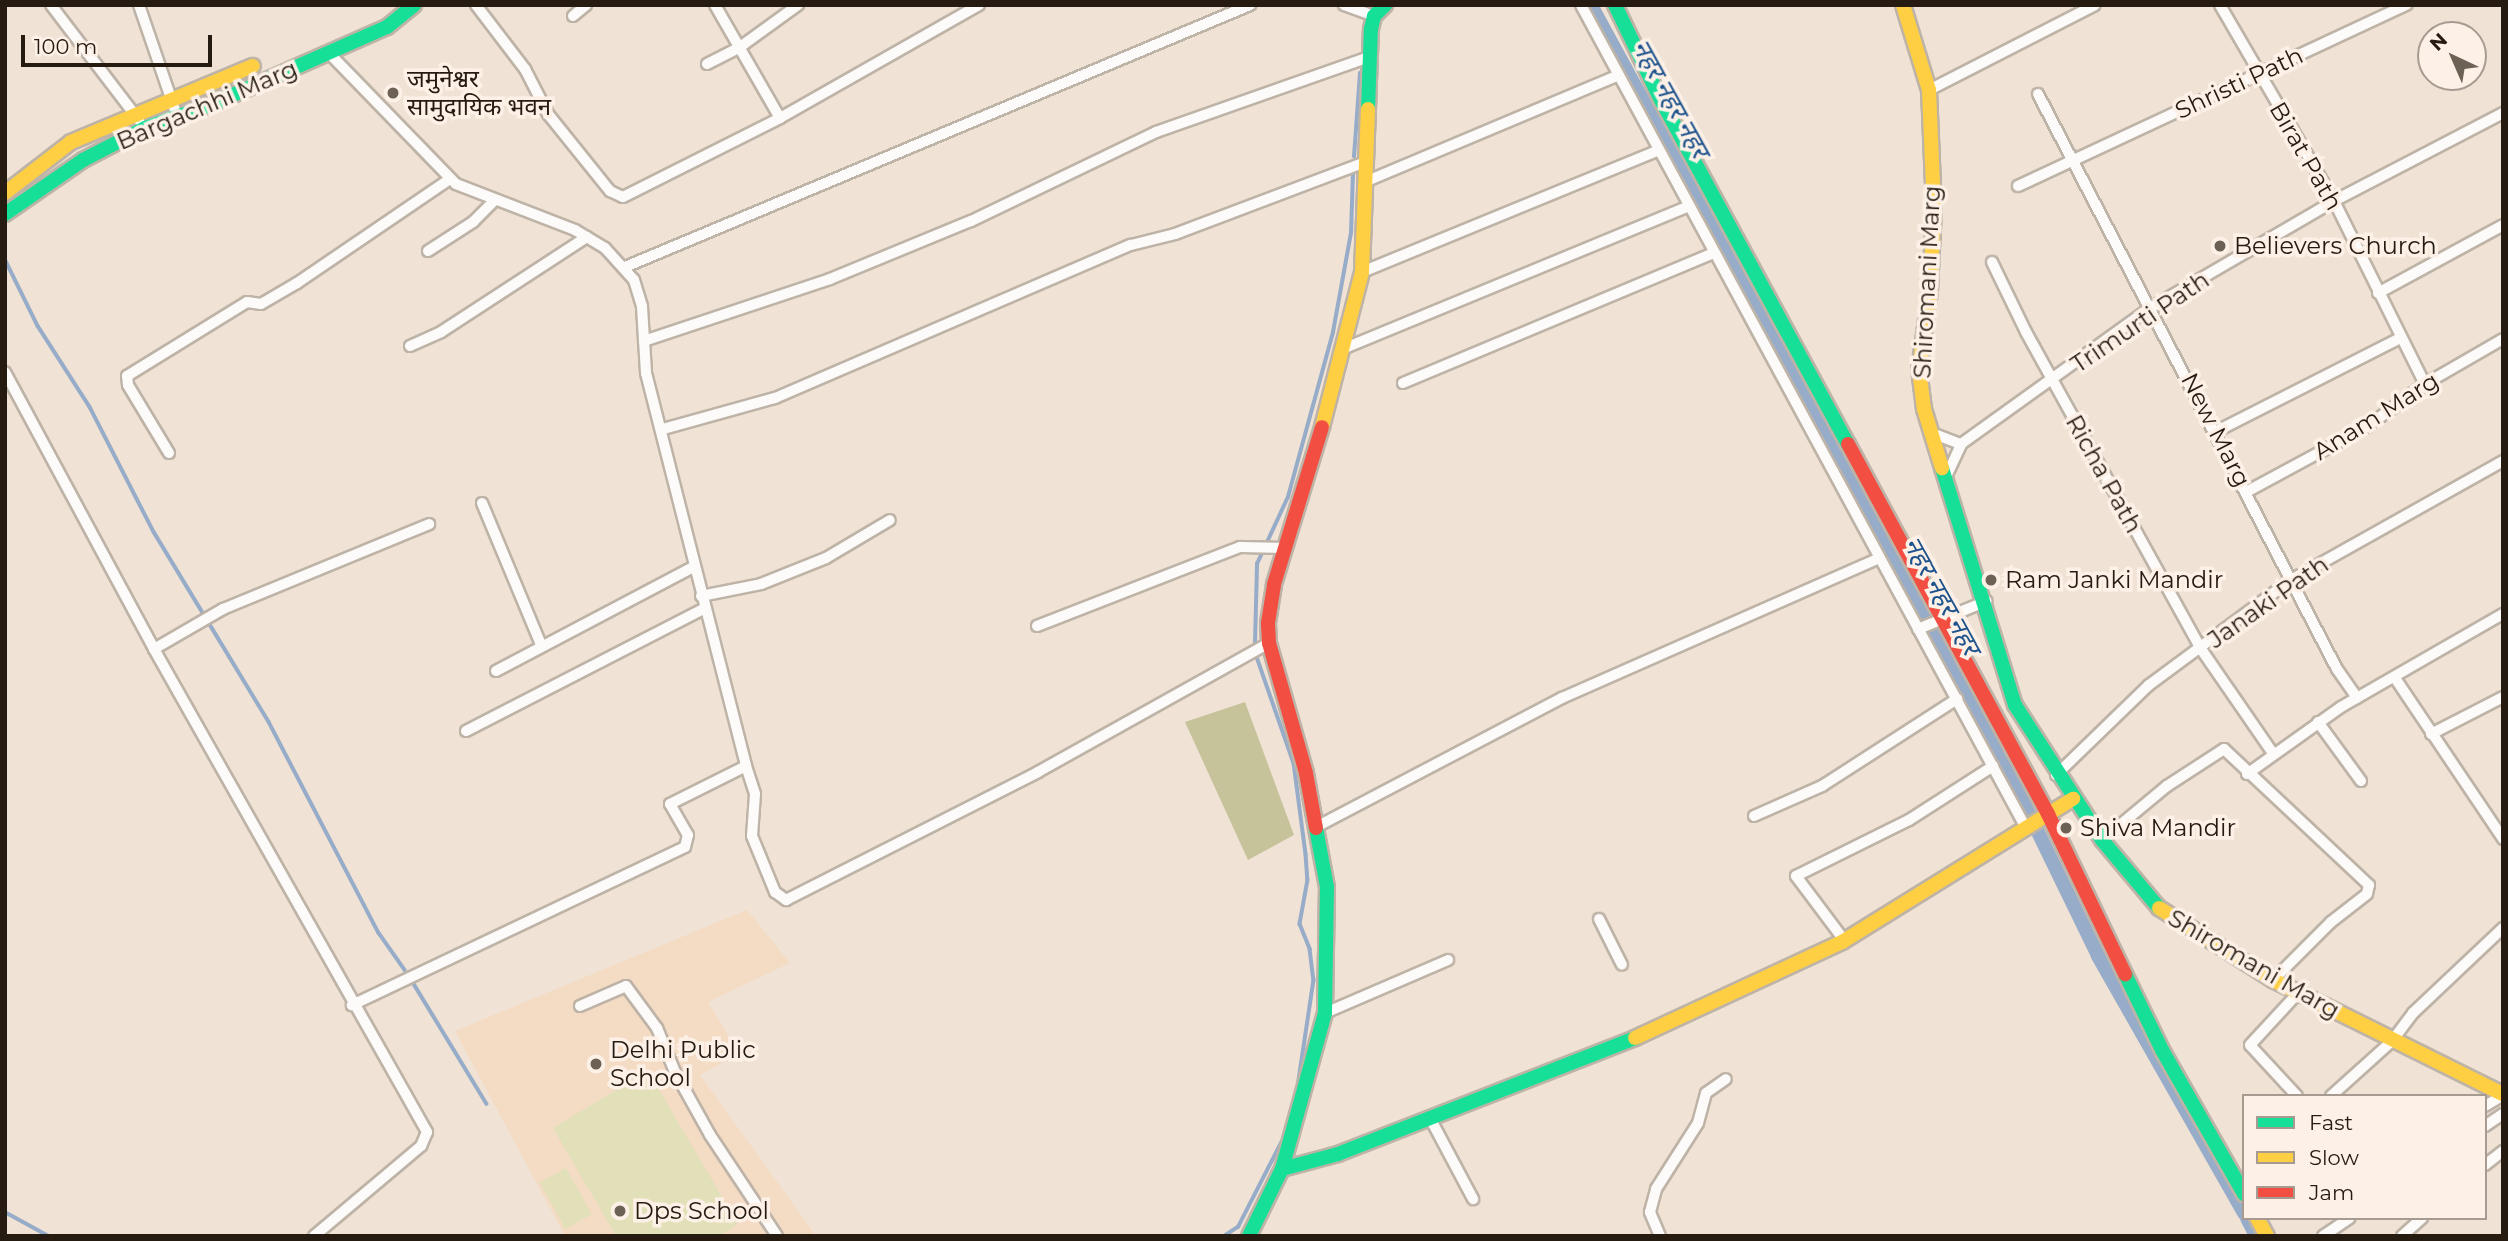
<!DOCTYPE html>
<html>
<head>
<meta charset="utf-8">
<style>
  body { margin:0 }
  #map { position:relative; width:2508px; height:1241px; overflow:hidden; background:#f0e2d4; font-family:Montserrat,"Noto Sans Devanagari",sans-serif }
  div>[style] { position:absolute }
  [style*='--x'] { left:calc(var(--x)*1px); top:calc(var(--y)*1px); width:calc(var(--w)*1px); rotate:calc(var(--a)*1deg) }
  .built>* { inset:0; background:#f4dbc4 }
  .green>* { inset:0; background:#e2e0b9; transform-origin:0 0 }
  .forest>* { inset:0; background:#c6c39b }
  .stream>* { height:3.5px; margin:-1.75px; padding:0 1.75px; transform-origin:1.75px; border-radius:1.75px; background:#96acc8 }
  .canal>* { height:14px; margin:-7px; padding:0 7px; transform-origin:7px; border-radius:7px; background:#96acc8 }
  .roads { filter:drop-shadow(2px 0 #beb3a7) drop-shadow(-2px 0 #beb3a7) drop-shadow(0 2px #beb3a7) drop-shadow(0 -2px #beb3a7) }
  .street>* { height:10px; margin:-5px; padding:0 5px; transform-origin:5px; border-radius:5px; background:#fdfbf9 }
  .fast>* { height:14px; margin:-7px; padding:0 7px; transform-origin:7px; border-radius:7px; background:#16e098 }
  .slow>* { height:14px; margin:-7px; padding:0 7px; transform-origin:7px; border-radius:7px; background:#ffcf43 }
  .jam>* { height:14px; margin:-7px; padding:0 7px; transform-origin:7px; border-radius:7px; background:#f24e42 }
  .dots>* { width:19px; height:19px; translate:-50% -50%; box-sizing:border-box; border:4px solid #fdf1e7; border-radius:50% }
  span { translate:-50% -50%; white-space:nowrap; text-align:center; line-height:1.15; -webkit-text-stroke:7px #fdf1e7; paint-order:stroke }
  .poi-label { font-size:24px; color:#251b11 }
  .left { translate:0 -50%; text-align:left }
  .street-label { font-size:24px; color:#251b11 }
  .water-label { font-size:26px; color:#1e538d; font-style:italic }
  .frame { position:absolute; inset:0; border:7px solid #251b11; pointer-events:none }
  .legend { position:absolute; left:2242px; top:1094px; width:245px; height:126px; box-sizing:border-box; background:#fdf1e7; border:2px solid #a79b91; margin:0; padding:9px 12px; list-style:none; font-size:21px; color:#251b11 }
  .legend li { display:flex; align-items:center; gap:14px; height:35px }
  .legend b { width:35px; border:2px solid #a79b91 }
  .north { position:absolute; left:2417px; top:21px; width:70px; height:70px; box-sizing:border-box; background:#fdf1e7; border:2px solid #a79b91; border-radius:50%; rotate:316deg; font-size:19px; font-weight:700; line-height:28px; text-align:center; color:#251b11 }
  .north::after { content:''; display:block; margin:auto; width:24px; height:32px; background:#6c6155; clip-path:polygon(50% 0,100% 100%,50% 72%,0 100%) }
  .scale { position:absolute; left:21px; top:35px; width:191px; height:32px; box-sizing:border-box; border:4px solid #251b11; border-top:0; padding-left:9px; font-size:21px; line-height:24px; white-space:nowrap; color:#251b11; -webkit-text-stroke:5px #fdf1e7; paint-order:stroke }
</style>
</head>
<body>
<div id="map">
  <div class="built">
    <div style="clip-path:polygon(747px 910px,790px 963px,708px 1002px,739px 1053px,700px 1075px,816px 1236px,565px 1236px,455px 1031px)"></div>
  </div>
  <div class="green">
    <div style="clip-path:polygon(648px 1071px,738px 1224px,719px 1236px,616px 1236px,553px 1128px)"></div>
    <div style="left:566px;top:1168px;width:53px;height:30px;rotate:61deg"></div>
  </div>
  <div class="forest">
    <div style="clip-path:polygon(1245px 702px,1294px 835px,1248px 860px,1185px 722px)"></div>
  </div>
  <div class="stream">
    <div style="--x:1354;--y:157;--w:84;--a:-85.9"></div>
    <div style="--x:5;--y:259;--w:75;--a:63.8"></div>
    <div style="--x:38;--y:326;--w:96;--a:57.3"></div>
    <div style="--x:90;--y:407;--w:140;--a:62.9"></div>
    <div style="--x:154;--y:532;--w:222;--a:58.8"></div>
    <div style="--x:269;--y:722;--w:238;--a:62.5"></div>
    <div style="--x:379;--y:933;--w:45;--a:54.9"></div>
    <div style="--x:1255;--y:643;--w:79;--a:-88.5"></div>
    <div style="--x:1257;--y:564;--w:74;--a:-65.2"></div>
    <div style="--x:1288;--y:497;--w:171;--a:-74.7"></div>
    <div style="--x:1333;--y:332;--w:101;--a:-79.7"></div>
    <div style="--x:1351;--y:233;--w:60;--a:-88.1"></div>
    <div style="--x:1257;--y:657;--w:112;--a:70.8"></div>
    <div style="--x:1294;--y:763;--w:92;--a:82.5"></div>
    <div style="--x:1306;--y:854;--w:26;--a:86"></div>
    <div style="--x:1308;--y:880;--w:45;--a:100.3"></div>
    <div style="--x:1300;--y:924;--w:27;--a:68"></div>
    <div style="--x:1310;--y:949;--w:31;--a:83"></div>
    <div style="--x:1314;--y:980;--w:108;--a:98.5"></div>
    <div style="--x:414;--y:984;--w:140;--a:58.7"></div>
    <div style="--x:5;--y:1212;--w:50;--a:28.6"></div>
    <div style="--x:1224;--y:1236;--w:17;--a:-33"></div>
    <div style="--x:1238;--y:1227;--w:103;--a:-62.9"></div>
  </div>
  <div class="canal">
    <div style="--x:1591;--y:5;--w:862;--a:61.38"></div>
    <div style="--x:2004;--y:762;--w:216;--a:64.1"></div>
    <div style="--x:2098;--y:956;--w:296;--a:60.4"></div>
    <div style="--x:2247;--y:1218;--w:20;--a:63"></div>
  </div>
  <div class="roads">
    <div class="street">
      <div style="--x:51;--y:5;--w:145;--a:52.6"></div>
      <div style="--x:139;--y:5;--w:117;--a:71.1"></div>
      <div style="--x:476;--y:5;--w:81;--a:52.6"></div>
      <div style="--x:525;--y:69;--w:51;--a:62.9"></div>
      <div style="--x:548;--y:114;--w:99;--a:51.2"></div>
      <div style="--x:610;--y:191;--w:14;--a:25"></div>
      <div style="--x:623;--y:197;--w:176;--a:-26.7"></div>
      <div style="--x:715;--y:5;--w:130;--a:60.1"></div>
      <div style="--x:780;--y:118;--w:229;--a:-29.6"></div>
      <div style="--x:1344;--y:5;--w:32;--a:20"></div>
      <div style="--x:1581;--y:5;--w:936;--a:61.6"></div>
      <div style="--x:2220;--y:5;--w:227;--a:59.8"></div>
      <div style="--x:2334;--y:201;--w:204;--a:63.6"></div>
      <div style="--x:573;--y:16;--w:17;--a:-40"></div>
      <div style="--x:329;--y:53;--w:182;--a:45.9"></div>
      <div style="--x:456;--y:184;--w:128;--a:21.1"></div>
      <div style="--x:575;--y:230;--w:35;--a:31"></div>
      <div style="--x:605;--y:248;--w:43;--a:47.8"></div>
      <div style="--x:634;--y:280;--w:28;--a:73"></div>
      <div style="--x:642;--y:307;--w:66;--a:86.5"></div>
      <div style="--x:646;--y:373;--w:406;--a:75.7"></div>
      <div style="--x:746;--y:766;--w:85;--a:153.4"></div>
      <div style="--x:670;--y:804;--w:36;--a:60"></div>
      <div style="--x:688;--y:835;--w:12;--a:104"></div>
      <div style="--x:685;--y:847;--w:369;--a:154.6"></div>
      <div style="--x:707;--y:64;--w:37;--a:-27"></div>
      <div style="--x:740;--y:47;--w:72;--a:-35.9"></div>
      <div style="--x:1929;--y:90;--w:186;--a:-27.1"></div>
      <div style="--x:2038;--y:94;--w:648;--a:62.53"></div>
      <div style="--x:2337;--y:669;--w:35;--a:55"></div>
      <div style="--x:1367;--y:181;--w:273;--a:-22.8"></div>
      <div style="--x:2018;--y:186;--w:429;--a:-25"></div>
      <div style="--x:428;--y:251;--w:54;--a:-32.8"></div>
      <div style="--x:473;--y:222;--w:31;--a:-45"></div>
      <div style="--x:1992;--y:262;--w:78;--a:64.1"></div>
      <div style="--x:2026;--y:332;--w:362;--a:61.1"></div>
      <div style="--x:2201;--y:649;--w:125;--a:55.4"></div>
      <div style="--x:625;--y:267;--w:678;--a:-22.74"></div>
      <div style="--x:1362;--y:272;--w:321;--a:-22.3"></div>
      <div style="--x:2378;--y:293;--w:142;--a:-28.5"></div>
      <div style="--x:644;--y:341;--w:196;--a:-18.4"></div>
      <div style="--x:830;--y:279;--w:152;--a:-22.4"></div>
      <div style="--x:971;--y:221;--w:205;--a:-25.7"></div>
      <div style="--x:1156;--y:132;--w:229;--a:-19.4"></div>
      <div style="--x:410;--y:346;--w:34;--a:-24"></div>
      <div style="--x:441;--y:332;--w:174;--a:-33.1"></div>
      <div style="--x:1345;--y:348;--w:372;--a:-22.4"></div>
      <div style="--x:5;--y:372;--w:315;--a:61.7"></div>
      <div style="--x:154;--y:649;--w:555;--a:60.52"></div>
      <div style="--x:427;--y:1132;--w:15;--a:113"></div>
      <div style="--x:421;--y:1146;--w:140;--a:139.9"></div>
      <div style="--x:1403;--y:383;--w:337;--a:-22.7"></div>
      <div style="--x:663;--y:429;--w:116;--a:-15.5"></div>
      <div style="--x:775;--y:398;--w:387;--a:-23.3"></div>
      <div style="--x:1131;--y:245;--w:45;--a:-14"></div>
      <div style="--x:1175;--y:234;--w:206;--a:-20.7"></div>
      <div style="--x:2217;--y:431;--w:205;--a:-26.9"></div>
      <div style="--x:1929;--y:432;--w:34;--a:21"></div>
      <div style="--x:1961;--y:444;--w:235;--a:-35.7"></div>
      <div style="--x:2152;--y:307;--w:211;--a:-30.2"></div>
      <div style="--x:2334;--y:201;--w:191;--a:-27.5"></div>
      <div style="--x:169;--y:453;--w:79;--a:-121.1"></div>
      <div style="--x:128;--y:385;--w:9;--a:-96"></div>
      <div style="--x:127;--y:376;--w:141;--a:-31.7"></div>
      <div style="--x:247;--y:302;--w:14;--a:8"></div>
      <div style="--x:261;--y:304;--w:42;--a:-30.3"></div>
      <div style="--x:297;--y:283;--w:185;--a:-34.2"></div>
      <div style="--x:1945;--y:479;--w:38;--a:-65"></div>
      <div style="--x:2248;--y:491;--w:136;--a:-28.4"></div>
      <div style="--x:2368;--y:426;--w:71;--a:-36.4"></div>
      <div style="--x:2425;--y:384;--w:90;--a:-30"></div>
      <div style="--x:482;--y:503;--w:154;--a:67.4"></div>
      <div style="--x:701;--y:596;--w:61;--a:-11.3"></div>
      <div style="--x:761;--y:584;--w:70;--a:-21.8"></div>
      <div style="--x:826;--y:558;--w:74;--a:-30.7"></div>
      <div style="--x:1037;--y:626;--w:218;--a:-21.3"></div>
      <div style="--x:1240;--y:547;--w:46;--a:1.2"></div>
      <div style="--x:1918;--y:629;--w:74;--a:-22.1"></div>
      <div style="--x:154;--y:649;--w:80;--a:-30.1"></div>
      <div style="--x:223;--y:609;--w:223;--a:-22.4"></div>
      <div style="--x:496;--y:671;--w:223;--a:-27.8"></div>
      <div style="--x:2395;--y:678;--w:194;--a:56.1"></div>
      <div style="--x:2318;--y:722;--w:73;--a:53.9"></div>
      <div style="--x:466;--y:731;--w:269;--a:-27.2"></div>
      <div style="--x:2431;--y:734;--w:81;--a:-27.2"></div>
      <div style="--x:746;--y:766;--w:29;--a:72"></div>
      <div style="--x:755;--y:794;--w:42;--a:94.1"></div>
      <div style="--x:752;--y:836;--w:61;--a:67.7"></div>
      <div style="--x:775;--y:892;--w:14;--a:36"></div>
      <div style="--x:786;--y:900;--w:283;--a:-26.9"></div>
      <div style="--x:1038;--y:772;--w:265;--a:-29.2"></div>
      <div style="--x:2247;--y:774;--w:115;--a:-35.5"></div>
      <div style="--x:2341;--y:707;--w:187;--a:-29.9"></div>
      <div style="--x:2056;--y:775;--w:129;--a:-44.1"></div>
      <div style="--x:2149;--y:685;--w:177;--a:-36.5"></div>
      <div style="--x:2291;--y:580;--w:243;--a:-29.3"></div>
      <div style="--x:1754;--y:816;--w:74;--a:-23.8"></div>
      <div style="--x:1822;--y:786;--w:161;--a:-32.8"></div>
      <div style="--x:1316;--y:827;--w:278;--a:-27.7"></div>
      <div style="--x:1562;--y:698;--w:347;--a:-23.8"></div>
      <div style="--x:2102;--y:840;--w:85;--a:-39.7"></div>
      <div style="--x:2167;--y:786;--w:68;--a:-33"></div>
      <div style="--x:2224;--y:749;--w:199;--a:43.2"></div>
      <div style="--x:2369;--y:885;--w:9;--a:103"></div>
      <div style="--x:2367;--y:894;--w:46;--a:142.1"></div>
      <div style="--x:2331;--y:922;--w:82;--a:135"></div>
      <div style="--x:1599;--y:919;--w:51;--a:63.4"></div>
      <div style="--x:1844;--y:940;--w:80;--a:-126.9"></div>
      <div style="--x:1796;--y:876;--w:126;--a:-26.4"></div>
      <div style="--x:1909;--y:820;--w:100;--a:-32.7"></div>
      <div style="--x:580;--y:1006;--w:50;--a:-23.5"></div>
      <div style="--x:626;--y:986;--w:52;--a:53.6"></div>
      <div style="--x:657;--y:1028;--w:48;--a:67.8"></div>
      <div style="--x:675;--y:1072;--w:72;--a:60.9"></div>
      <div style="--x:710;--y:1135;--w:121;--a:56.4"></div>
      <div style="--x:1325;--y:1013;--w:134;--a:-23.3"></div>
      <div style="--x:2297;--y:1096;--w:69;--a:-132.7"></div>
      <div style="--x:2250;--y:1045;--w:71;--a:-47.3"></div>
      <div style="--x:2331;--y:1096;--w:82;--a:-42"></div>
      <div style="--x:2392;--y:1041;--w:35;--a:-53"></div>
      <div style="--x:2413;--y:1013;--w:124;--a:-43.4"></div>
      <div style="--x:2485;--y:1106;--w:21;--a:-31"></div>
      <div style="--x:1430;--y:1118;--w:92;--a:62"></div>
      <div style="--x:2485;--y:1126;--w:22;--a:-34"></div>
      <div style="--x:2485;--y:1165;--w:23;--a:-38"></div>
      <div style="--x:1660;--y:1236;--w:26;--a:-113"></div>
      <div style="--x:1650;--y:1212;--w:24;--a:-75"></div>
      <div style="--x:1656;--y:1189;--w:78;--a:-57.5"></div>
      <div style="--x:1698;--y:1123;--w:31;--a:-75"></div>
      <div style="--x:1706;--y:1093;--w:24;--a:-35"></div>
      <div style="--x:2323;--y:1236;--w:32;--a:-34"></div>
      <div style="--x:2402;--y:1236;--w:27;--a:-42"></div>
    </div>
    <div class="fast">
      <div style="--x:1615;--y:5;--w:106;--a:64.2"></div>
      <div style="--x:1661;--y:100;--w:392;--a:61.5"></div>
      <div style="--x:1368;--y:109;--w:80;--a:-87.9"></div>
      <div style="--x:1371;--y:29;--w:13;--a:-77"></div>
      <div style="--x:1374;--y:16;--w:16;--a:-45"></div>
      <div style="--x:5;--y:214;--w:95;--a:-34.7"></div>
      <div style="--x:83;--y:160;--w:70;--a:-27.3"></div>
      <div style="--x:145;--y:128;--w:69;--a:-19.5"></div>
      <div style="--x:210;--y:105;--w:193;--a:-23.8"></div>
      <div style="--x:387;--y:27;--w:35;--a:-39"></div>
      <div style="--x:1942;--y:468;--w:248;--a:72.9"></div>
      <div style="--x:2015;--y:705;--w:161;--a:57.2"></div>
      <div style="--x:2102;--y:840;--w:89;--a:50"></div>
      <div style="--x:2125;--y:974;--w:85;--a:64"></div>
      <div style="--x:2162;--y:1050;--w:166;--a:60.3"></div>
      <div style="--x:1282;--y:1169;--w:58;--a:-15"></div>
      <div style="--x:1338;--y:1154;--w:319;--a:-21.3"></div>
      <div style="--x:1249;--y:1236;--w:75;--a:-63.8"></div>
      <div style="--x:1282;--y:1169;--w:162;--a:-74.6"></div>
      <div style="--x:1325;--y:1013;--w:126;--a:-89.1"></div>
      <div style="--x:1327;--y:887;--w:60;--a:-100.6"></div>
    </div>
    <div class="slow">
      <div style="--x:1903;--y:5;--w:89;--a:73"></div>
      <div style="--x:1929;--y:90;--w:119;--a:87.6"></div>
      <div style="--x:1934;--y:209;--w:83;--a:92.8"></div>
      <div style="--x:1930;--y:292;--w:78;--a:98.1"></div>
      <div style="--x:1919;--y:369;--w:40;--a:82.9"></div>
      <div style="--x:1924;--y:409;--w:62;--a:73"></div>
      <div style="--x:5;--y:193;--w:83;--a:-37.7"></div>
      <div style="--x:71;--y:142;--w:197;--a:-22.7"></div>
      <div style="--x:1322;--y:427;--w:160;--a:-75.5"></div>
      <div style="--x:1362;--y:272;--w:163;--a:-87.9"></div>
      <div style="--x:2159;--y:908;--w:135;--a:32.3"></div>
      <div style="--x:2273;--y:980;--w:257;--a:26.4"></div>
      <div style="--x:1635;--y:1038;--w:228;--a:-24.9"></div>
      <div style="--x:1842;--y:942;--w:272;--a:-31.8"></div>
      <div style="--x:2257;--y:1218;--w:21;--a:61"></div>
    </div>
    <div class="jam">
      <div style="--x:1848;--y:444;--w:421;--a:61.6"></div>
      <div style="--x:2048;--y:814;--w:178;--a:64.3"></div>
      <div style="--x:1316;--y:828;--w:56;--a:-100.3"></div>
      <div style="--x:1306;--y:773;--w:135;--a:-105.9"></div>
      <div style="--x:1269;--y:643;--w:20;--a:-93"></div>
      <div style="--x:1268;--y:623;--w:39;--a:-81"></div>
      <div style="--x:1274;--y:584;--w:164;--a:-73"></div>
    </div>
  </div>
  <div class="dots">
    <div style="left:393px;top:93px;background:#6c6155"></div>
    <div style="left:2220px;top:246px;background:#6c6155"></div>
    <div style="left:1991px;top:580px;background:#6c6155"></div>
    <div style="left:2066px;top:828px;background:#6c6155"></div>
    <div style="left:596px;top:1064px;background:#6c6155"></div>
    <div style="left:620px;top:1211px;background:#6c6155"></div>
  </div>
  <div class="poi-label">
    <span class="left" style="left:407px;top:93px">जमुनेश्वर<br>सामुदायिक भवन</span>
    <span class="left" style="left:2234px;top:246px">Believers Church</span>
    <span class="left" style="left:2005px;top:580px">Ram Janki Mandir</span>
    <span class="left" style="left:2080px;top:828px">Shiva Mandir</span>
    <span class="left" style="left:610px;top:1064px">Delhi Public<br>School</span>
    <span class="left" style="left:634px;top:1211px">Dps School</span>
  </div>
  <div class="street-label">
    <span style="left:2239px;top:83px;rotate:-25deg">Shristi Path</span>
    <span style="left:207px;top:105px;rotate:-23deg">Bargachhi Marg</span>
    <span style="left:2306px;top:156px;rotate:60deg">Birat Path</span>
    <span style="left:1927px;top:282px;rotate:-87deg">Shiromani Marg</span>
    <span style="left:2140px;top:322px;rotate:-34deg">Trimurti Path</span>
    <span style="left:2376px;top:416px;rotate:-32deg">Anam Marg</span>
    <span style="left:2216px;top:430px;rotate:63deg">New Marg</span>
    <span style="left:2104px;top:474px;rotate:61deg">Richa Path</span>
    <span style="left:2268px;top:602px;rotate:-35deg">Janaki Path</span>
    <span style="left:2254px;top:964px;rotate:30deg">Shiromani Marg</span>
  </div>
  <div class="water-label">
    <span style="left:1670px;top:99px;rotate:61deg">नहर नहर नहर</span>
    <span style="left:1941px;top:596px;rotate:61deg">नहर नहर नहर</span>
  </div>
  <div class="frame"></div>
  <ul class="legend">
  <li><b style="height:9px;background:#16e098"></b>Fast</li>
  <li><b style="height:9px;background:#ffcf43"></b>Slow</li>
  <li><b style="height:9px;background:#f24e42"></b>Jam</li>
  </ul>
  <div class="north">N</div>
  <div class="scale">100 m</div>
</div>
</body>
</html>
